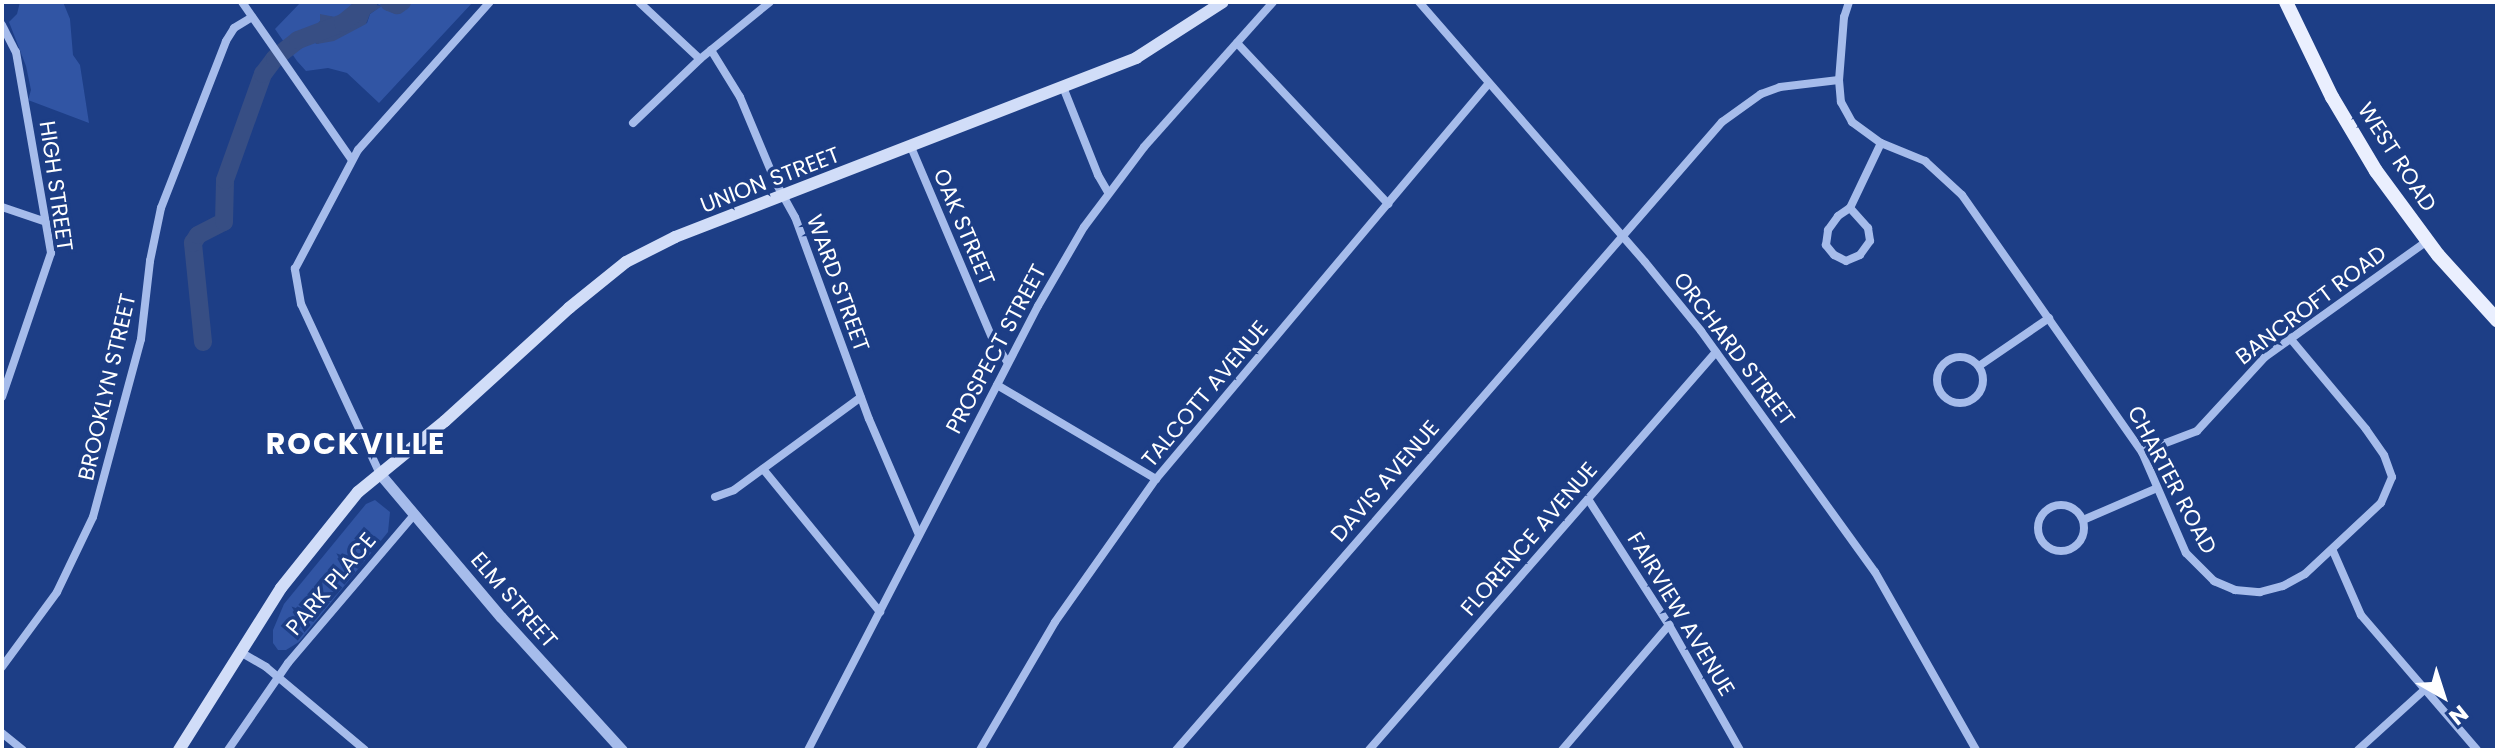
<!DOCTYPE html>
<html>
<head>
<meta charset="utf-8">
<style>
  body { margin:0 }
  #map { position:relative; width:2499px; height:752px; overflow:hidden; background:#1d3e86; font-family:Poppins,sans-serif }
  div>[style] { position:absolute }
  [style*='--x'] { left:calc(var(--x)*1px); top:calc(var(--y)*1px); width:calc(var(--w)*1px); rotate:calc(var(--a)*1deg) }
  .green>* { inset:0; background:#3155a4 }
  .water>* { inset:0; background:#374e84 }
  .river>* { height:18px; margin:-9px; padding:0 9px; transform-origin:9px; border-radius:9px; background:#374e84 }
  .minor>* { height:8px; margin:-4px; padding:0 4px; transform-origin:4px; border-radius:4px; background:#a6bceb }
  .minor>.ring { margin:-4px; padding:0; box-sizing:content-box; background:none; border:8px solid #a6bceb; border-radius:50% }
  .tertiary>* { height:11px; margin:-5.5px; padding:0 5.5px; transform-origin:5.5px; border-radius:5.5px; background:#a6bceb }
  .secondary>* { height:12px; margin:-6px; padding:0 6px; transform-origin:6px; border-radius:6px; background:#d1ddf8 }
  .primary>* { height:14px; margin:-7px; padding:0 7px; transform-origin:7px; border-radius:7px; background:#eaeffe }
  span { translate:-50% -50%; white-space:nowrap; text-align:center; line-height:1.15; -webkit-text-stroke:7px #1d3e86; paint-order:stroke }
  .street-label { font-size:22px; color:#fff }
  .district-label { font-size:30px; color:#fff; font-weight:700; letter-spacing:2px }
  .frame { position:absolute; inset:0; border:4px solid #fff; pointer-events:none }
  .north { position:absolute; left:2403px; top:656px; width:80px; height:80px; -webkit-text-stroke:6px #1d3e86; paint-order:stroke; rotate:141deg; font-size:22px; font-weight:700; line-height:32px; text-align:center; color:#fff }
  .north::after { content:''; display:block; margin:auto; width:28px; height:36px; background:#fff; clip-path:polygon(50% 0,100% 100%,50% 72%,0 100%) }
</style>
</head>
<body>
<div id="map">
  <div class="green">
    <div style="clip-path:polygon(20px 2px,63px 2px,70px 19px,73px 55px,80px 65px,89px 123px,28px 100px,31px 90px,26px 66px,9px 22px,17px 14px)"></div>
    <div style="clip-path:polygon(301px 2px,354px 2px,340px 18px,320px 15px,320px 21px,309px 39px,317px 44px,367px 23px,370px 14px,381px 6px,374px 2px,473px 2px,379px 103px,347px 73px,328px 68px,306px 71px,297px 61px,275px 29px)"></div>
    <div style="clip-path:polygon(375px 500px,390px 512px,388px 532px,299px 642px,286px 650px,278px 650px,273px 643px,273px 630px,284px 604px,366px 504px)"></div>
  </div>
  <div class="water">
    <div style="clip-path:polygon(354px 2px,382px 6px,370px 14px,366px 24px,334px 41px,317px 44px,309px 39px,306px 35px,320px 21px,320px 14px,340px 18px)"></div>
  </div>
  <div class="river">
    <div style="--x:389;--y:2;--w:9;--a:21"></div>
    <div style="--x:397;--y:5;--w:6;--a:-31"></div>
    <div style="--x:203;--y:342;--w:100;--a:-95.8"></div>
    <div style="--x:193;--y:243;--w:9;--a:-58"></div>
    <div style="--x:198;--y:235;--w:29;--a:-27"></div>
    <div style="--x:224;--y:222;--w:42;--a:-88.6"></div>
    <div style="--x:225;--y:180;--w:113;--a:-70.3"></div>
    <div style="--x:263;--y:74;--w:20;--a:-53"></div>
    <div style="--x:275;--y:58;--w:29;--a:-38"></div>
    <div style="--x:298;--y:40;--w:48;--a:-20.7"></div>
    <div style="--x:343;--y:23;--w:33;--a:-39"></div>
  </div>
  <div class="minor">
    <div style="--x:242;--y:2;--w:191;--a:55.2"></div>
    <div style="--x:639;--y:2;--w:83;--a:43.1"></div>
    <div style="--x:1419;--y:2;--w:344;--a:49"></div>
    <div style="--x:1645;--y:262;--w:89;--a:50.9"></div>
    <div style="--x:1701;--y:331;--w:297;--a:54.2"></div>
    <div style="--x:1875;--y:572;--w:205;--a:60.4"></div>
    <div style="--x:1849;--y:2;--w:16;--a:108"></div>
    <div style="--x:1844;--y:17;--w:63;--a:94.5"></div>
    <div style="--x:1839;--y:80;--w:22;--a:85"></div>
    <div style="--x:1841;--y:102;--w:23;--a:61"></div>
    <div style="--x:1852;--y:122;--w:36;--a:36"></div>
    <div style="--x:1881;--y:143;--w:48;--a:22.2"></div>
    <div style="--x:1925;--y:161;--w:50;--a:42.6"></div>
    <div style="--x:1962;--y:195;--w:314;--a:55"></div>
    <div style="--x:2142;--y:452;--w:110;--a:66.5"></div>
    <div style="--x:2186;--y:553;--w:40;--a:45"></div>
    <div style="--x:2214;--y:581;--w:23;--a:23"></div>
    <div style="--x:2235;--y:590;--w:25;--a:5"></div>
    <div style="--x:2260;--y:592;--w:24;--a:-15"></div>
    <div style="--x:2283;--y:586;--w:25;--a:-29"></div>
    <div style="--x:2305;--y:574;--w:104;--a:-43.1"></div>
    <div style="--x:2381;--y:503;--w:28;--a:-67"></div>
    <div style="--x:2392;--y:477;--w:23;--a:-110"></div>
    <div style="--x:2384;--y:455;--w:32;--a:-125"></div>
    <div style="--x:2366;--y:429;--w:119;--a:-129.9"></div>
    <div style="--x:2;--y:25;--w:30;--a:63"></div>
    <div style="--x:16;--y:52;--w:204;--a:80.1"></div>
    <div style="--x:51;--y:253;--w:152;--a:108.8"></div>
    <div style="--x:1237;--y:43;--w:221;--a:46.8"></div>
    <div style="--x:711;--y:50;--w:55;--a:58.3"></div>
    <div style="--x:740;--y:97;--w:93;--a:67.3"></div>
    <div style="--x:776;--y:183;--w:39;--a:61"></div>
    <div style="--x:795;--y:217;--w:215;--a:69.9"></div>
    <div style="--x:869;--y:419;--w:126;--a:66.7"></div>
    <div style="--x:1063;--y:87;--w:95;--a:68.3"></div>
    <div style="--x:1098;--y:175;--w:20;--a:60"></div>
    <div style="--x:633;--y:123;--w:93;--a:-43.7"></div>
    <div style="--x:700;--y:59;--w:90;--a:-39.2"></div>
    <div style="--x:911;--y:147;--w:210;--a:67"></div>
    <div style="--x:993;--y:340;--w:27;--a:57"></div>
    <div style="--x:2;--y:207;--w:46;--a:18.8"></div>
    <div style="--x:1850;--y:208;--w:27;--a:48"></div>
    <div style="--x:1868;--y:228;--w:13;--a:81"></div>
    <div style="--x:1870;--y:241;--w:17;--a:126"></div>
    <div style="--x:1860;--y:255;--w:15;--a:157"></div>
    <div style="--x:1846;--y:261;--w:13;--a:-153"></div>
    <div style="--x:1834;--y:255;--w:13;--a:-129"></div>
    <div style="--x:1826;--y:245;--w:15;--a:-82"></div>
    <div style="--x:1828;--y:230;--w:17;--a:-54"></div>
    <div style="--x:1838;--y:216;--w:14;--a:-34"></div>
    <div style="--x:1850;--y:208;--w:72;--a:-64.5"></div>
    <div class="ring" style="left:1937px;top:357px;width:38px;height:38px"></div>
    <div style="--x:1979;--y:366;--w:85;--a:-34.4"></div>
    <div style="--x:997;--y:385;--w:185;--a:30.6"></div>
    <div style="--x:2142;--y:452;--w:59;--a:-20.9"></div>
    <div style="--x:2197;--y:431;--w:100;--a:-47.4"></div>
    <div style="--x:2265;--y:357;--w:199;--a:-35.6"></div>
    <div style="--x:763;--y:469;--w:185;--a:50.7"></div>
    <div style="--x:380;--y:474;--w:187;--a:-114.9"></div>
    <div style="--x:301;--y:304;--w:36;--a:-100"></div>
    <div style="--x:295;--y:269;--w:135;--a:-62.1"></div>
    <div style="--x:358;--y:150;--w:198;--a:-48.3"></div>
    <div style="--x:715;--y:497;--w:20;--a:-20"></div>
    <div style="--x:734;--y:490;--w:157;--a:-36.2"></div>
    <div style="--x:1588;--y:499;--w:150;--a:57.3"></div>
    <div style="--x:1669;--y:625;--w:144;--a:60.4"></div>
    <div class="ring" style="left:2038px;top:505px;width:38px;height:38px"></div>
    <div style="--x:2083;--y:520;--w:78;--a:-23.3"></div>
    <div style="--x:2333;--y:551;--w:70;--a:66.4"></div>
    <div style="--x:2361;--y:615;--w:178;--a:49.3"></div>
    <div style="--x:242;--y:653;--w:28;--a:30"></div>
    <div style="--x:266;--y:667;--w:129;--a:40"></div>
    <div style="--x:2;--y:667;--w:93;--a:-53.7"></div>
    <div style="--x:57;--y:592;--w:83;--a:-64.4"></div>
    <div style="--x:93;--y:517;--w:184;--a:-74.9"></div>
    <div style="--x:141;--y:339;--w:79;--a:-83.4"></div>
    <div style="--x:150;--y:261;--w:54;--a:-78.3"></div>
    <div style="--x:161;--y:208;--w:179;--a:-68.7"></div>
    <div style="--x:226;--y:41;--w:15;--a:-58"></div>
    <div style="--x:234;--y:28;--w:21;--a:-31"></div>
    <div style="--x:2;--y:733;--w:27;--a:39"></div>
    <div style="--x:228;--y:750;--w:106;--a:-55.4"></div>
    <div style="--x:288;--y:663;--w:193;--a:-49.6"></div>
    <div style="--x:808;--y:750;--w:500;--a:-62.62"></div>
    <div style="--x:1038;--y:306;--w:91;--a:-59.8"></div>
    <div style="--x:1084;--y:227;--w:100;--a:-53.1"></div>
    <div style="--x:1144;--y:147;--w:194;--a:-48.3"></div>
    <div style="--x:980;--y:750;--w:148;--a:-59.6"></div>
    <div style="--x:1055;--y:622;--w:175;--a:-54.8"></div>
    <div style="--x:1156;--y:479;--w:517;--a:-49.94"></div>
    <div style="--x:1176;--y:750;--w:832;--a:-49"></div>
    <div style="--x:1722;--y:122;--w:48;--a:-35.7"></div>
    <div style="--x:1761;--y:94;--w:20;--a:-20"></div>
    <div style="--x:1780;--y:87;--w:59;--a:-6.8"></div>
    <div style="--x:1369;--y:750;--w:528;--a:-48.92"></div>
    <div style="--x:1562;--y:750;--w:165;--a:-49.4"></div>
    <div style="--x:2358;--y:750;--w:88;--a:-42.2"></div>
  </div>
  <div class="tertiary">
    <div style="--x:380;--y:474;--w:187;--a:49.8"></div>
    <div style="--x:501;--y:617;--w:180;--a:47.7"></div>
  </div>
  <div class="secondary">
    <div style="--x:179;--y:750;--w:191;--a:-57.8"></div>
    <div style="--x:281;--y:588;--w:123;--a:-51.3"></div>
    <div style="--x:358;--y:492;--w:112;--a:-39.2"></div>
    <div style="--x:445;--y:421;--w:168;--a:-42.3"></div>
    <div style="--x:569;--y:308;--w:73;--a:-38.9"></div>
    <div style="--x:626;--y:262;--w:55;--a:-27"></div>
    <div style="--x:675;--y:237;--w:495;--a:-21.2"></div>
    <div style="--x:1136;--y:58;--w:103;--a:-32.8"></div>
  </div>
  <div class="primary">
    <div style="--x:2286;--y:2;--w:106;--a:64.2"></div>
    <div style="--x:2332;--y:97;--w:86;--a:59.3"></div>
    <div style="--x:2376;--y:171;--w:104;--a:53.6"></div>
    <div style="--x:2438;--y:255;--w:88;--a:47.8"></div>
  </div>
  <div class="street-label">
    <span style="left:2397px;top:157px;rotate:57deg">WEST ROAD</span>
    <span style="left:770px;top:180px;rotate:-21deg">UNION STREET</span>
    <span style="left:56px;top:186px;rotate:82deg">HIGH STREET</span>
    <span style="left:964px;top:227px;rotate:67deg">OAK STREET</span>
    <span style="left:838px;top:283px;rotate:70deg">WARD STREET</span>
    <span style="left:2311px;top:305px;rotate:-37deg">BANCROFT ROAD</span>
    <span style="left:996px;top:349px;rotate:-62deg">PROSPECT STREET</span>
    <span style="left:1734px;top:349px;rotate:53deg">ORCHARD STREET</span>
    <span style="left:107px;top:387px;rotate:-77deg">BROOKLYN STREET</span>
    <span style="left:1205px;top:394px;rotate:-50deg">TALCOTT AVENUE</span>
    <span style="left:2172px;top:480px;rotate:62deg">CHARTER ROAD</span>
    <span style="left:1385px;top:481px;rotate:-49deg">DAVIS AVENUE</span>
    <span style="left:1529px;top:539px;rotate:-49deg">FLORENCE AVENUE</span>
    <span style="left:331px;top:584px;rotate:-50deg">PARK PLACE</span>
    <span style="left:514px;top:600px;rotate:49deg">ELM STREET</span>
    <span style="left:1681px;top:614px;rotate:59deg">FAIRVIEW AVENUE</span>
  </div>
  <div class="district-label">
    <span style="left:356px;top:444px">ROCKVILLE</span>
  </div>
  <div class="frame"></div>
  <div class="north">N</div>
</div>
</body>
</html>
